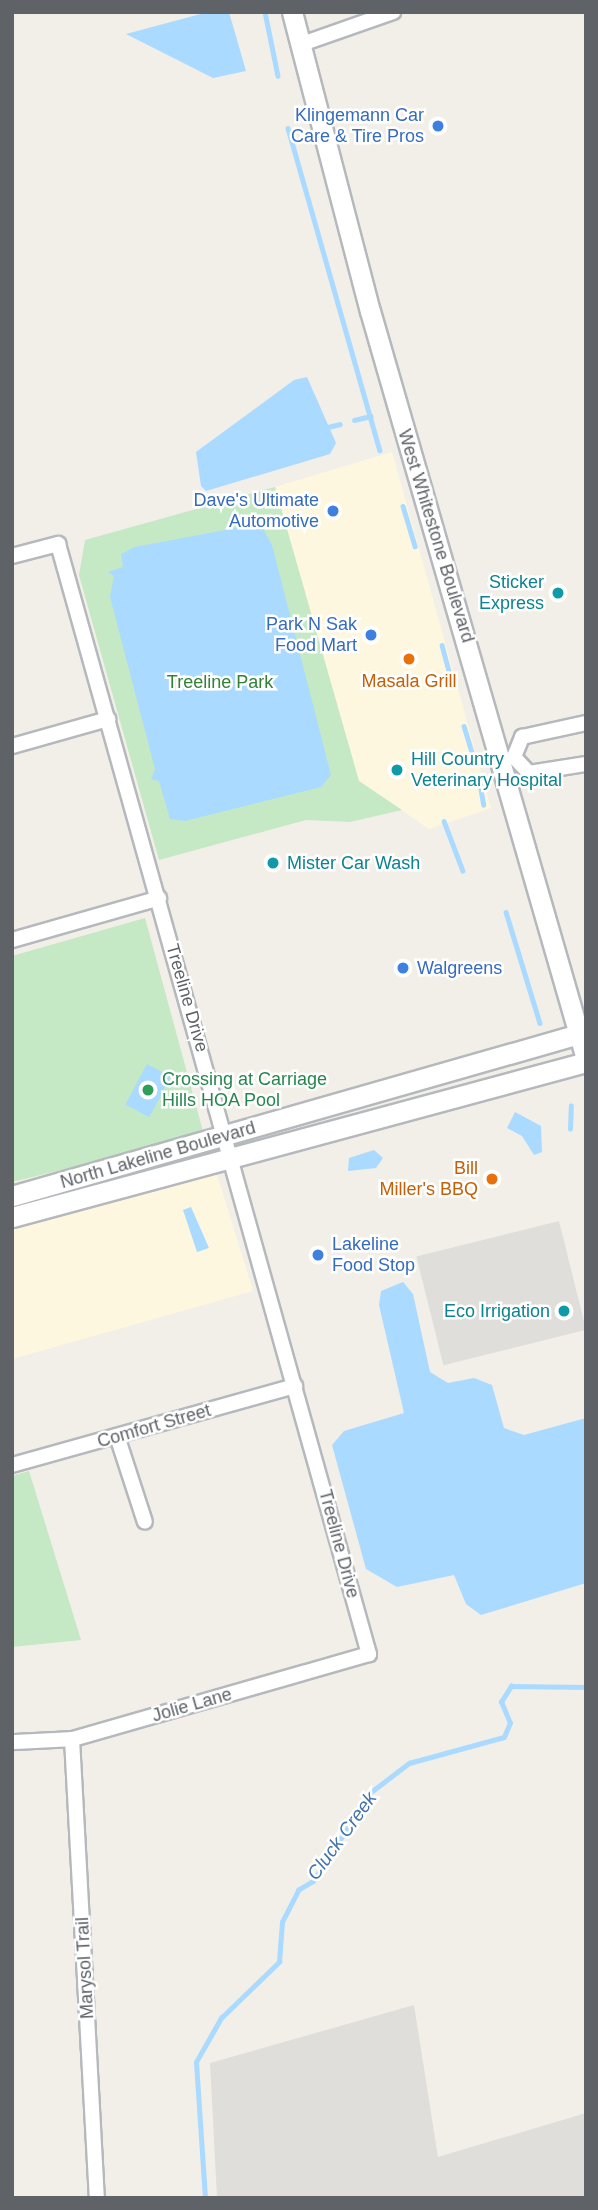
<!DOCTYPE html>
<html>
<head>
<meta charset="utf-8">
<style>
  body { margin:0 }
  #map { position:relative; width:598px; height:2210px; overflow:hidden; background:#f1efe8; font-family:Arial,sans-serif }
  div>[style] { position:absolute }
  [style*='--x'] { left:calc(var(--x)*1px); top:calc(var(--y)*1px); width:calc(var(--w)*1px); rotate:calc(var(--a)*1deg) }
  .commercial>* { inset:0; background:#fef7e0 }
  .industrial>* { inset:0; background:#e0deda; transform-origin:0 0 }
  .green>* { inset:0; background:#c5e8c5 }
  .water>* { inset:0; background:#aadaff; transform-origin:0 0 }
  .stream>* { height:4.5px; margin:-2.25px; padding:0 2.25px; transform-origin:2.25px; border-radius:2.25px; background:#aadaff }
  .roads { filter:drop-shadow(2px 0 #b5b8bc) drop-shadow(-2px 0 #b5b8bc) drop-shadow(0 2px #b5b8bc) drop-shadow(0 -2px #b5b8bc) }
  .street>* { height:14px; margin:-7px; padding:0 7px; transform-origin:7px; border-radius:7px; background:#fff }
  .secondary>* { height:19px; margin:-9.5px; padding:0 9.5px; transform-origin:9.5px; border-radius:9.5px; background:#fff }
  .dots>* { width:19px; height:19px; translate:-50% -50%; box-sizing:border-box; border:4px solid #fff; border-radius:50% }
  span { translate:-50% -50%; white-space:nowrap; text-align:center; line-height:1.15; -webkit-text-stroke:5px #fff; paint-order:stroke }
  .shop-label { font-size:18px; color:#366cbe }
  .right { translate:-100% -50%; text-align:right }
  .left { translate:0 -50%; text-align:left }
  .street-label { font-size:18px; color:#5f6368 }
  .culture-label { font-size:18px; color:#0d838f }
  .food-label { font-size:18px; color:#c56008 }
  .park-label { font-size:18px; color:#348238 }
  .leisure-label { font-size:18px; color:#27864d }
  .water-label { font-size:19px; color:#4174aa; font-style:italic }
  .frame { position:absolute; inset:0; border:14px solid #5f6368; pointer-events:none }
</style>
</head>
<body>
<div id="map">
  <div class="commercial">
    <div style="clip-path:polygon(392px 452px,491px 808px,429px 829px,359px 781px,275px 487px)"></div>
    <div style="clip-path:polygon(215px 1168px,253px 1291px,12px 1359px,12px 1227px)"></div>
  </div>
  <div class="industrial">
    <div style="left:559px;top:1221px;width:112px;height:147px;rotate:76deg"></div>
    <div style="clip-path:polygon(414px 2005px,438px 2157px,586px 2113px,586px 2198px,217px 2198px,210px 2063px)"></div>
  </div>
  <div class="green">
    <div style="clip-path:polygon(275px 487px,359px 781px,402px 810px,350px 822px,306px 820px,159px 860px,79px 575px,85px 540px)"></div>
    <div style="clip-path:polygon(145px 918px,204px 1135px,12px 1182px,12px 956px)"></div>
    <div style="clip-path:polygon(29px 1471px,81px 1640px,12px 1647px,12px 1476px)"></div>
  </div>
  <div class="water">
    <div style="clip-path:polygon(208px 12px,229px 12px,246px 71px,213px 78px,126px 34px)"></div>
    <div style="clip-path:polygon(307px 377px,336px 443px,330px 454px,206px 491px,201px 486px,196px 452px,294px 380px)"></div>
    <div style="clip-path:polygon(252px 525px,262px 527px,272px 545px,331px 775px,321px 787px,185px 821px,170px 819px,159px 781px,151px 779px,155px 769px,110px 597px,114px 576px,108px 572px,123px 567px,121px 554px,135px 547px)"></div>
    <div style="left:147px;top:1064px;width:27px;height:46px;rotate:28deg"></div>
    <div style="clip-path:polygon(515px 1112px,541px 1126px,542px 1152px,534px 1155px,522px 1136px,507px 1128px)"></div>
    <div style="clip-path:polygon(374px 1150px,383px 1158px,376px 1168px,348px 1171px,349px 1158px)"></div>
    <div style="clip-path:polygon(191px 1207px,209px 1248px,197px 1252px,183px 1210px)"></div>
    <div style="clip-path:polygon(403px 1282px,413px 1294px,430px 1372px,448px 1383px,474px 1378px,492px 1385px,504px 1428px,524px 1435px,586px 1418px,586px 1583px,481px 1615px,466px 1604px,454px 1575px,397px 1587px,366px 1569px,332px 1445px,344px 1431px,404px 1413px,379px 1305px,381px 1291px)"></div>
  </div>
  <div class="stream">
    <div style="--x:265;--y:12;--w:65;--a:78.5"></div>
    <div style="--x:288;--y:128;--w:335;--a:74.1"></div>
    <div style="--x:354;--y:420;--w:17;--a:-13"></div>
    <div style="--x:328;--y:427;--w:12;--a:-14"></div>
    <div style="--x:403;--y:506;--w:42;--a:73.3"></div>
    <div style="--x:442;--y:645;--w:39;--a:75"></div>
    <div style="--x:464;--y:726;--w:30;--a:73"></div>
    <div style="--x:479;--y:778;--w:27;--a:80"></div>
    <div style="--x:444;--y:821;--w:53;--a:69.2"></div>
    <div style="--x:506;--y:912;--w:116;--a:73"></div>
    <div style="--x:570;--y:1129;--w:23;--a:-88"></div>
    <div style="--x:205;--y:2198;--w:136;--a:-93.8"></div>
    <div style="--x:196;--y:2062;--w:51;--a:-60.4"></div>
    <div style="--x:221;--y:2018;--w:81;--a:-44"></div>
    <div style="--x:279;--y:1962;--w:40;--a:-85.7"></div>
    <div style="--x:282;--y:1922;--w:36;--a:-63"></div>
    <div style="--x:298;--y:1890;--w:17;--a:-31"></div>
    <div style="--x:313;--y:1881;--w:106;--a:-56.9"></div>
    <div style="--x:371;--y:1792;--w:48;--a:-37.3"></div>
    <div style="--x:409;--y:1763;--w:98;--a:-15.3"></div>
    <div style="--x:504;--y:1737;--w:15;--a:-67"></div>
    <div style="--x:510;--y:1723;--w:23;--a:-113"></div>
    <div style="--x:501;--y:1702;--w:19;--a:-58"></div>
    <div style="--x:511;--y:1686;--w:75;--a:0.8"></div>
  </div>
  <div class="roads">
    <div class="street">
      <div style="--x:299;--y:45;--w:100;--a:-19.3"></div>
      <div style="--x:12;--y:556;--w:48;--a:-14.6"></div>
      <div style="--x:58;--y:544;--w:1153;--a:74.35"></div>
      <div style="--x:369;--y:1654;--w:309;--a:164"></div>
      <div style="--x:72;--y:1739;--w:60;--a:177.1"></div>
      <div style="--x:12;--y:746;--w:100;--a:-15.7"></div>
      <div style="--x:514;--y:757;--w:22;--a:-68"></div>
      <div style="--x:522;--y:737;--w:66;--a:-12.3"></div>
      <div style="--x:514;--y:757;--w:22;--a:47"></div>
      <div style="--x:529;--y:773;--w:58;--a:-9"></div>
      <div style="--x:12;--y:940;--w:153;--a:-15.9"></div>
      <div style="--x:117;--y:1436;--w:90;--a:72"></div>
      <div style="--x:12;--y:1465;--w:294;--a:-15.6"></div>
      <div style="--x:72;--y:1739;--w:460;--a:86.9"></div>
    </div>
    <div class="secondary">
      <div style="--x:292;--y:12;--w:309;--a:75.4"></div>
      <div style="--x:370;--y:311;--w:779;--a:73.89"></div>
      <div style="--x:12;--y:1196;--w:597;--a:-15.95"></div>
      <div style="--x:12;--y:1217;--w:595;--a:-15.11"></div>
    </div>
  </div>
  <div class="dots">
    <div style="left:438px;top:126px;background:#3f7fe0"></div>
    <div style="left:333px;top:511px;background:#3f7fe0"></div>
    <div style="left:558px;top:593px;background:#0f9aa8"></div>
    <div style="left:371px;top:635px;background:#3f7fe0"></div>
    <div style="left:409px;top:659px;background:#e8710a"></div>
    <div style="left:397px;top:770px;background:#0f9aa8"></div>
    <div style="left:273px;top:863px;background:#0f9aa8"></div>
    <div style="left:403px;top:968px;background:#3f7fe0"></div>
    <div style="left:148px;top:1090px;background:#2e9e5b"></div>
    <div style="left:492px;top:1179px;background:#e8710a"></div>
    <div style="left:318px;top:1255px;background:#3f7fe0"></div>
    <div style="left:564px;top:1311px;background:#0f9aa8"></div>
  </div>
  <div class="shop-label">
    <span class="right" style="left:424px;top:126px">Klingemann Car<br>Care &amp; Tire Pros</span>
    <span class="right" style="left:319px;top:511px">Dave's Ultimate<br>Automotive</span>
    <span class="right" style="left:357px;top:635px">Park N Sak<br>Food Mart</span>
    <span class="left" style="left:417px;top:968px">Walgreens</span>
    <span class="left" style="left:332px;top:1255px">Lakeline<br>Food Stop</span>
  </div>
  <div class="street-label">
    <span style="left:436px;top:536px;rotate:73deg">West Whitestone Boulevard</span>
    <span style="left:187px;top:998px;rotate:74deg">Treeline Drive</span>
    <span style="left:158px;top:1155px;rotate:-16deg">North Lakeline Boulevard</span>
    <span style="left:154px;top:1426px;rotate:-16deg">Comfort Street</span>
    <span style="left:339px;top:1544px;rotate:75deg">Treeline Drive</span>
    <span style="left:192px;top:1705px;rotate:-16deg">Jolie Lane</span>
    <span style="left:85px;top:1968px;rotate:-93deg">Marysol Trail</span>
  </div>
  <div class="culture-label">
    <span class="right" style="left:544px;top:593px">Sticker<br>Express</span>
    <span class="left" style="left:411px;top:770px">Hill Country<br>Veterinary Hospital</span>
    <span class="left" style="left:287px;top:863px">Mister Car Wash</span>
    <span class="right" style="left:550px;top:1311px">Eco Irrigation</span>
  </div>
  <div class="food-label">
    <span style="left:409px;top:681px">Masala Grill</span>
    <span class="right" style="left:478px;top:1179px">Bill<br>Miller's BBQ</span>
  </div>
  <div class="park-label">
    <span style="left:220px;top:682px">Treeline Park</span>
  </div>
  <div class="leisure-label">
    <span class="left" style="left:162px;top:1090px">Crossing at Carriage<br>Hills HOA Pool</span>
  </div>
  <div class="water-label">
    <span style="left:342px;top:1836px;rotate:-54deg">Cluck Creek</span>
  </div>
  <div class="frame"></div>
</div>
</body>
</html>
